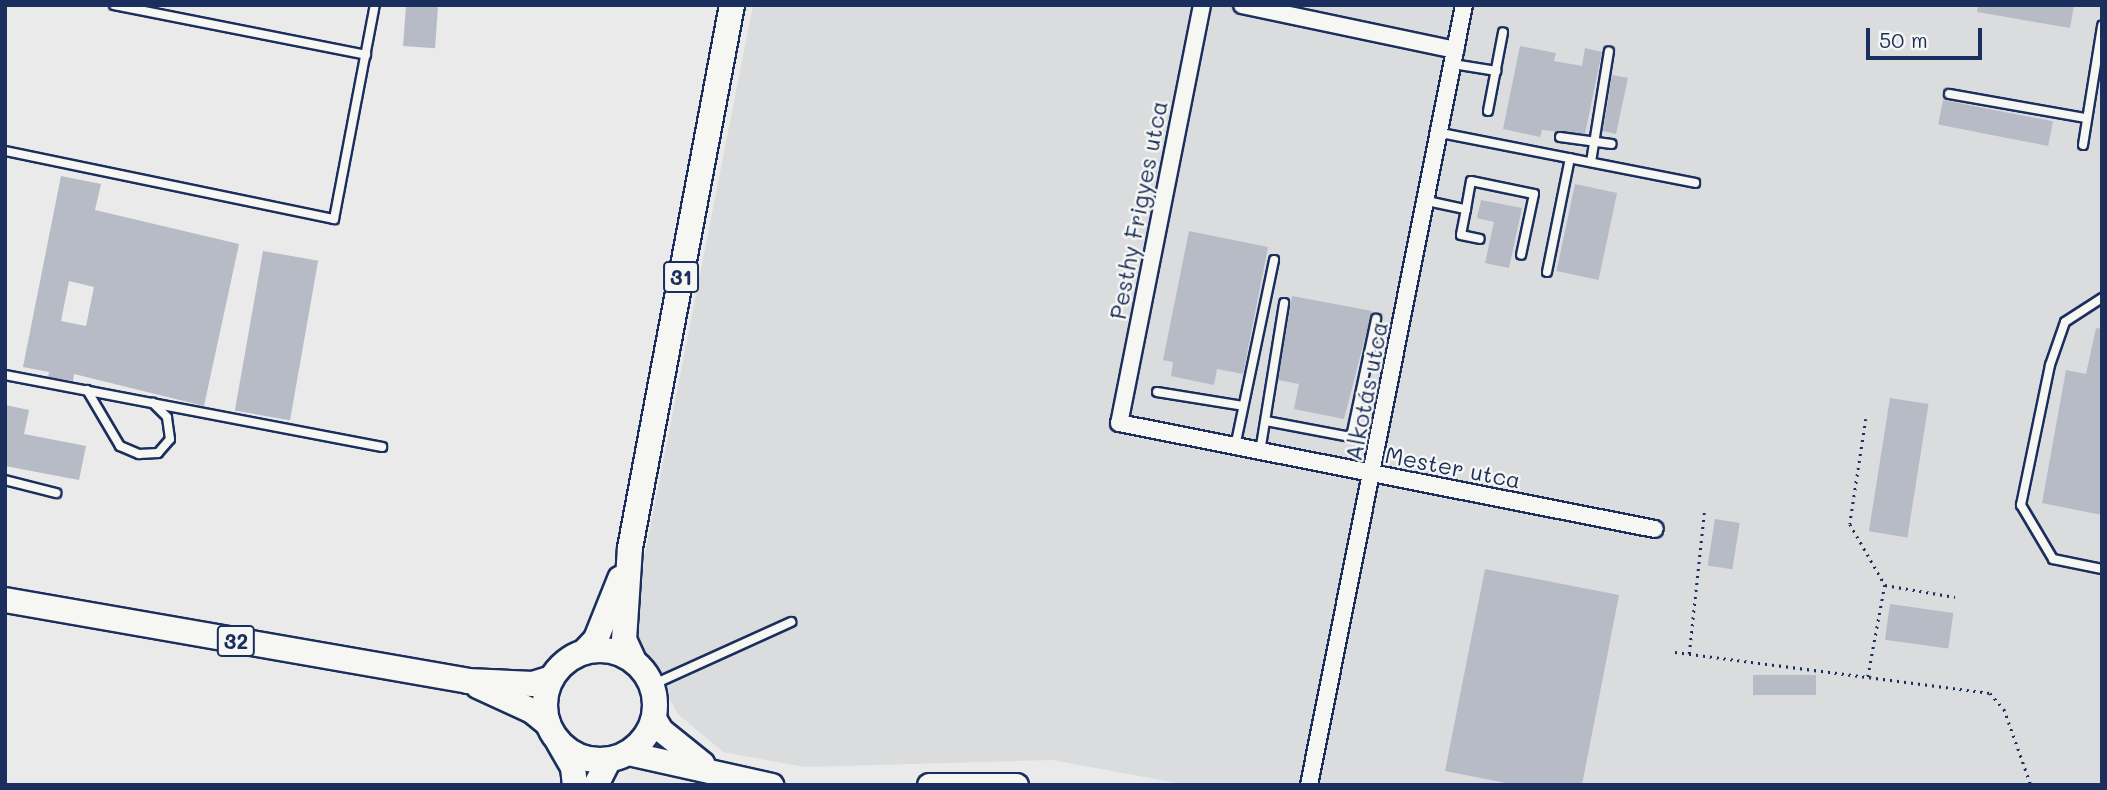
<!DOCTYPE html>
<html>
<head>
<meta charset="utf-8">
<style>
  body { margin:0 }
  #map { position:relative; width:2107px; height:790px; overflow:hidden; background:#e9eae9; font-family:Mali,sans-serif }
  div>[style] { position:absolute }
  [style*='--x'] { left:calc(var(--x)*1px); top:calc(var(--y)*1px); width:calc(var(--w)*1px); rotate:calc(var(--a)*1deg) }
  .built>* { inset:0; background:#dadcde }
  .building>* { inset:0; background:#b6bbc6; transform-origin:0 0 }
  .path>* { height:2.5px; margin-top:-1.25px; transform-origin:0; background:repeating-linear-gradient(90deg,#1b2f5e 0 2px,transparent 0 7px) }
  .roads { filter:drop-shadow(2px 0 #1b2f5e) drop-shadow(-2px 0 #1b2f5e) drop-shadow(0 2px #1b2f5e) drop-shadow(0 -2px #1b2f5e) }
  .lane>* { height:8px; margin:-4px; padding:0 4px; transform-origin:4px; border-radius:4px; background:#f6f6f2 }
  .street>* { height:16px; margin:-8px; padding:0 8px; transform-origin:8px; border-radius:8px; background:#f6f6f2 }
  .secondary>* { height:23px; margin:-11.5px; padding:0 11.5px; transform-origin:11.5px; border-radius:11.5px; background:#f6f6f2 }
  .primary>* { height:24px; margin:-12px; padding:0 12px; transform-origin:12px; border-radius:12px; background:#f6f6f2 }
  .primary>.ring { margin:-12px; padding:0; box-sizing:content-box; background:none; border:24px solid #f6f6f2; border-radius:50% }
  span { translate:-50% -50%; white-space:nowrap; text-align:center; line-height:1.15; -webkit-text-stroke:5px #f6f6f2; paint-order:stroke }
  .shield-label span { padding:2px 5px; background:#f6f6f2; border:2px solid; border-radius:5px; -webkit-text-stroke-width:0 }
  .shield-label { font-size:21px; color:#1b2f5e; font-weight:700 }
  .street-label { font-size:23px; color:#1b2f5e }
  .frame { position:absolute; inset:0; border:7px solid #1b2f5e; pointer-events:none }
  .scale { position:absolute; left:1866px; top:28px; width:116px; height:32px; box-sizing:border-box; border:4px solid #1b2f5e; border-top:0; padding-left:9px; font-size:21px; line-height:24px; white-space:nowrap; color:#1b2f5e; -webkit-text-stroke:5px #f6f6f2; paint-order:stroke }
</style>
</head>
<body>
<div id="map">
  <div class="built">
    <div style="clip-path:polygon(753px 5px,2102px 5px,2102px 785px,1188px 785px,1052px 760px,805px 767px,723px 752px,678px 714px,637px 641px,644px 559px)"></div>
  </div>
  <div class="building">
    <div style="left:406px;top:5px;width:32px;height:41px;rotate:4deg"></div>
    <div style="clip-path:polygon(1978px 5px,2074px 5px,2070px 28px,1977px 12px)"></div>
    <div style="clip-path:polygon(1520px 46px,1556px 53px,1554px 61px,1582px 66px,1585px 48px,1602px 52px,1585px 134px,1542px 130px,1540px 137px,1503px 129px)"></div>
    <div style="clip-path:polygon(1612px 75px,1628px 78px,1616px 134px,1603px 131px)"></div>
    <div style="left:1943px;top:100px;width:112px;height:25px;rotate:11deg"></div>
    <div style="clip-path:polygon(evenodd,61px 176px,101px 184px,95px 210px,239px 244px,204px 406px,74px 374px,73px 381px,48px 377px,49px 372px,23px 367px,61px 176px,69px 281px,94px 287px,86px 326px,61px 321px,69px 281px)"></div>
    <div style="left:1575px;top:184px;width:43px;height:89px;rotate:12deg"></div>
    <div style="clip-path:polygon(1481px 200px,1522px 208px,1509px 268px,1485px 263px,1494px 222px,1477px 218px)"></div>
    <div style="clip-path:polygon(1189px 231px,1268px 247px,1243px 374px,1217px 369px,1214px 385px,1171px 376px,1173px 362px,1163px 360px)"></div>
    <div style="left:263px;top:251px;width:56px;height:162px;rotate:10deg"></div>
    <div style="clip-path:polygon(1292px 296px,1372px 311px,1344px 419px,1294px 409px,1299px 384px,1278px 380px)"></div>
    <div style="clip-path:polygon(2096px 328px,2102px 329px,2102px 515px,2042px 503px,2066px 370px,2086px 374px)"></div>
    <div style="left:1890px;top:398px;width:39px;height:135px;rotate:9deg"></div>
    <div style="clip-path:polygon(5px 405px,29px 410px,24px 434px,86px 446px,79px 480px,5px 466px)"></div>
    <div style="left:1715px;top:519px;width:25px;height:47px;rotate:9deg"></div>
    <div style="clip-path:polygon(1485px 569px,1619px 595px,1582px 785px,1516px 785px,1445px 771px)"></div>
    <div style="left:1890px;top:604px;width:64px;height:36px;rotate:8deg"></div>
    <div style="left:1816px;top:675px;width:20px;height:63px;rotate:90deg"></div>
  </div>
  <div class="path">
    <div style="--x:1866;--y:419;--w:106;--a:98.7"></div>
    <div style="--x:1850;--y:524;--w:70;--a:60.2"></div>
    <div style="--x:1885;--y:585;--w:94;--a:100.5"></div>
    <div style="--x:1885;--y:585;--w:71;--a:9.7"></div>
    <div style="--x:1675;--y:652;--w:318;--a:7.4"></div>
    <div style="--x:1990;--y:693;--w:21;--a:49"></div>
    <div style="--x:2004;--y:709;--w:81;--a:70.4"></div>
    <div style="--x:1689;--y:654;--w:142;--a:-83.9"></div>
  </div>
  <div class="roads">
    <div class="lane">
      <div style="--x:114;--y:5;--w:257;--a:11.2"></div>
      <div style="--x:1453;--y:64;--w:44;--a:9.2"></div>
      <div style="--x:1949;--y:94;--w:138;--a:10"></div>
      <div style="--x:1488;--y:111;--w:80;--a:-79.2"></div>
      <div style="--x:1441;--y:133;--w:259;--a:11.1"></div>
      <div style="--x:1560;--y:137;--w:52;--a:7.7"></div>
      <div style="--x:2083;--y:145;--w:121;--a:-80.9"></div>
      <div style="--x:5;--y:151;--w:336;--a:11.7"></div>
      <div style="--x:334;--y:219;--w:218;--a:-79.2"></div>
      <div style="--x:1591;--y:162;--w:112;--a:-80.8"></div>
      <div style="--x:1427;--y:201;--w:40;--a:12"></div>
      <div style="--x:1466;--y:209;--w:28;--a:-80"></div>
      <div style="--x:1471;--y:181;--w:64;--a:11.7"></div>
      <div style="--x:1534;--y:194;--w:62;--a:102"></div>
      <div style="--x:1466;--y:209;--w:26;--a:101"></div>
      <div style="--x:1461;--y:235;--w:19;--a:12"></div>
      <div style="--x:1547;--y:272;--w:116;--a:-78.6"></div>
      <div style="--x:2102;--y:298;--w:44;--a:147"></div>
      <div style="--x:2065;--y:322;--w:46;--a:109.2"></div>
      <div style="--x:2050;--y:365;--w:143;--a:101.7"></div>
      <div style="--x:2021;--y:505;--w:63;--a:59.3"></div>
      <div style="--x:2053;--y:559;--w:50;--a:11.5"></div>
      <div style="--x:5;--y:375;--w:384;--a:10.8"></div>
      <div style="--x:87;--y:390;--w:65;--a:59.5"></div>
      <div style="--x:120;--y:446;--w:21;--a:23"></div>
      <div style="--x:139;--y:454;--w:19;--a:-3"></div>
      <div style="--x:158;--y:453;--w:18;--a:-49"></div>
      <div style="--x:170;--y:439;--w:22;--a:-98"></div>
      <div style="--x:167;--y:417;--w:20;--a:-135"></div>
      <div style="--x:1157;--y:392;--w:87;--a:9.2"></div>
      <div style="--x:1266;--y:421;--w:86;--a:10.7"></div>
      <div style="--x:1351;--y:437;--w:121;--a:-78"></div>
      <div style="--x:1235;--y:447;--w:191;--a:-78.2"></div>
      <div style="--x:1260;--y:452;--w:151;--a:-80.8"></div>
      <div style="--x:5;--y:480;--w:53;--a:14.3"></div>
      <div style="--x:652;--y:685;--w:153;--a:-24.4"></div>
    </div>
    <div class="street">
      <div style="--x:1202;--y:5;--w:426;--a:101.2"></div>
      <div style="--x:1119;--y:423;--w:546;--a:11.19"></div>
      <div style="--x:1242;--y:5;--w:218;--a:11.9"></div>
      <div style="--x:1309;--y:785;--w:795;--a:-78.76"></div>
    </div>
    <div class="secondary">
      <div style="--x:654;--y:718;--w:14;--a:60"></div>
      <div style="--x:661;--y:730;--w:53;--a:38.8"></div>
      <div style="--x:628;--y:753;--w:147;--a:12.6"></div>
      <div style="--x:929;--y:785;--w:87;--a:0"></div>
    </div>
    <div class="primary">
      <div style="--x:5;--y:600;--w:469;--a:9.9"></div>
      <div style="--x:467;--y:681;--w:66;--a:2.6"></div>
      <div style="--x:533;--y:684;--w:20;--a:-18"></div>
      <div class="ring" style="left:545px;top:650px;width:86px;height:86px"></div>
      <div style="--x:584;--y:652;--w:18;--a:-47"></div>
      <div style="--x:596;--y:639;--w:65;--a:-68.2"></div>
      <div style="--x:634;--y:661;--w:23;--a:-115"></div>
      <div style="--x:624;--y:640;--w:92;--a:-86.3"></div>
      <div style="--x:630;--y:548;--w:552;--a:-79.36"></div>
      <div style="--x:478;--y:686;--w:60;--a:24.8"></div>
      <div style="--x:532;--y:711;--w:21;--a:39"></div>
      <div style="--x:559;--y:743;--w:28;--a:60"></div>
      <div style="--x:573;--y:767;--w:18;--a:84"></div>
      <div style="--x:596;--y:785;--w:28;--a:-63"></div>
    </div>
  </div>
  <div class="shield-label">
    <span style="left:681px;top:277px">31</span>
    <span style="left:236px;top:641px">32</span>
  </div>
  <div class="street-label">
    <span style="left:1138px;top:210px;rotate:-79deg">Pesthy Frigyes utca</span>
    <span style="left:1366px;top:391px;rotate:-79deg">Alkotás utca</span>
    <span style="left:1453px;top:467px;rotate:11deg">Mester utca</span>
  </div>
  <div class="frame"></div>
  <div class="scale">50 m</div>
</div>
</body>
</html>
